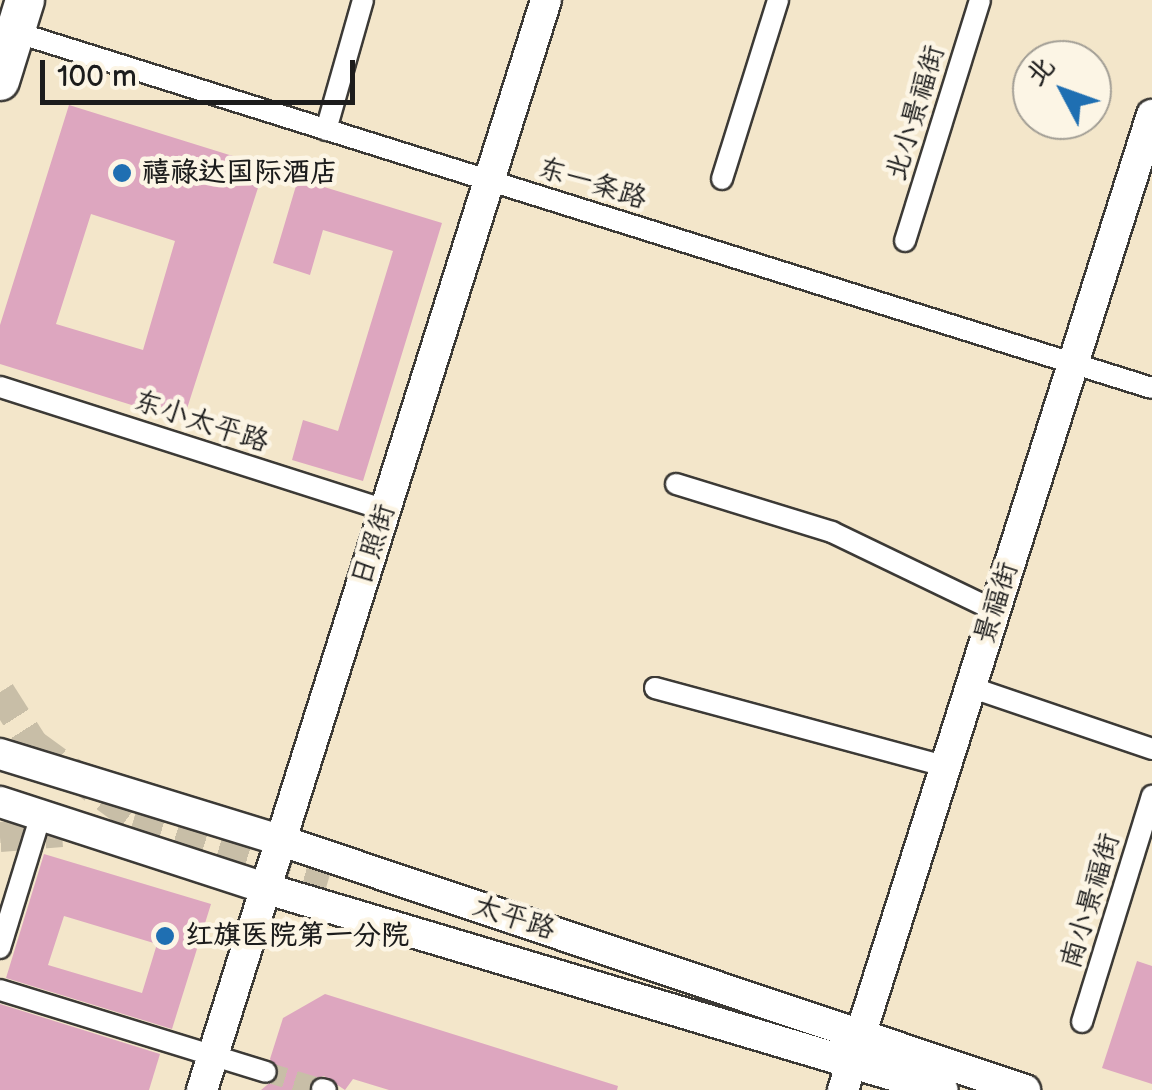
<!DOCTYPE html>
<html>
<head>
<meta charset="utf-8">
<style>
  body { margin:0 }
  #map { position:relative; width:1152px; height:1090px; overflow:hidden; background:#f3e6ca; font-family:"Balsamiq Sans","LXGW WenKai TC",sans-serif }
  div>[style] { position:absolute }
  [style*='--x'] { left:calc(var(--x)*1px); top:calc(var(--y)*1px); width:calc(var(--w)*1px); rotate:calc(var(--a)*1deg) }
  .building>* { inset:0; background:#dda6bf }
  .street-tunnel>* { height:20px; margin-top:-10px; transform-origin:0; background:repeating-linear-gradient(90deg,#c8bea7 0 20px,transparent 0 30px) }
  .secondary-tunnel>* { height:30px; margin-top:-15px; transform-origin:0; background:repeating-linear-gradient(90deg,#c8bea7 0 30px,transparent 0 45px) }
  .roads { filter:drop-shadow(2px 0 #3c3a36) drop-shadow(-2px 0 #3c3a36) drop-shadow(0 2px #3c3a36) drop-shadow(0 -2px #3c3a36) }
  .street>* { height:20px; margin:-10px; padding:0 10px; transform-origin:10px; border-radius:10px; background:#fff }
  .secondary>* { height:30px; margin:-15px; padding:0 15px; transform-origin:15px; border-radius:15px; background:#fff }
  .highway>* { height:38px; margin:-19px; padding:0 19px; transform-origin:19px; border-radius:19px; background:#fff }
  .dots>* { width:28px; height:28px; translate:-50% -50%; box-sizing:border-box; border:5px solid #fcf5e5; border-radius:50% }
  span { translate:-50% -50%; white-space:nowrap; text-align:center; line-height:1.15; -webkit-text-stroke:9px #fcf5e5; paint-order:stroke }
  .street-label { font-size:28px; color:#1c1c1c }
  .poi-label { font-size:28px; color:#1c1c1c; font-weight:700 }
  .left { translate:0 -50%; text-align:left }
  .north { position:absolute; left:1012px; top:40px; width:100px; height:100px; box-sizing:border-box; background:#fcf5e5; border:2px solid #a29e95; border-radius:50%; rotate:311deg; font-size:28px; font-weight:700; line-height:40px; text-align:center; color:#1c1c1c }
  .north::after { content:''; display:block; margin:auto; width:35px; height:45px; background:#1f6fb2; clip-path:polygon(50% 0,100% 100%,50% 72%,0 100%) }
  .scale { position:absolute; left:40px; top:60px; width:315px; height:45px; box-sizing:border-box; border:5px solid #1c1c1c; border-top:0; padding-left:12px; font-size:30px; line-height:35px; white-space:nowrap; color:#1c1c1c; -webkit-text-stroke:8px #fcf5e5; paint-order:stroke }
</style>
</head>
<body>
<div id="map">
  <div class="building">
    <div style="clip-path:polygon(evenodd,69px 105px,265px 166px,183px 421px,0 364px,0 325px,69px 105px,91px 214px,175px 241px,143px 350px,56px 324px,91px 214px)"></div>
    <div style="clip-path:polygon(298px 179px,442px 223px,363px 481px,292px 460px,303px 420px,338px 431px,393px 251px,323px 230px,310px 275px,273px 263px)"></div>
    <div style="clip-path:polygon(evenodd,44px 854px,211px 904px,172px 1029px,6px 978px,44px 854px,64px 916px,157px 944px,142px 993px,48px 965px,64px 916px)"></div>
    <div style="clip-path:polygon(1137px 961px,1152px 966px,1152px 1084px,1102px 1068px)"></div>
    <div style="clip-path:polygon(325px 994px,618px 1086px,617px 1090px,389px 1090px,353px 1079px,345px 1090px,324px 1076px,313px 1079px,309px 1090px,261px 1090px,279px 1075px,270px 1059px,283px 1018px)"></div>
    <div style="clip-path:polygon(0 1004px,160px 1054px,149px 1090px,0 1090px)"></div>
  </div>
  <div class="street-tunnel">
    <div style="--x:266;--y:1072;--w:59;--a:16.9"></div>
  </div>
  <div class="secondary-tunnel">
    <div style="--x:0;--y:692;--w:62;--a:57.6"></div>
    <div style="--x:33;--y:744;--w:125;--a:36.2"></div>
    <div style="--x:134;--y:818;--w:204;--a:16.5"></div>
    <div style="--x:0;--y:837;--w:62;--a:-4.6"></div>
  </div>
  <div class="roads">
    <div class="street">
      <div style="--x:15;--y:32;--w:1191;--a:17.39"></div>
      <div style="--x:326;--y:130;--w:135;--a:-74.1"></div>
      <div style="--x:722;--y:179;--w:188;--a:-72.6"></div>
      <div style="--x:905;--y:241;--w:252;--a:-72.7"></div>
      <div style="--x:0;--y:387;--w:404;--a:17.7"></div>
      <div style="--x:676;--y:484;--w:163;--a:17.1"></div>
      <div style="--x:832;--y:532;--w:180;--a:25.7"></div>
      <div style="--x:970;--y:687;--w:192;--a:18.8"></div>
      <div style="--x:655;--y:688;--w:300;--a:15.1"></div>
      <div style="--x:0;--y:948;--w:139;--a:-72.9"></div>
      <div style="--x:0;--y:990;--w:278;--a:17.1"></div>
      <div style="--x:1082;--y:1022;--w:237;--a:-72.8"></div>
      <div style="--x:322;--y:1089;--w:4;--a:14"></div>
    </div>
    <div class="secondary">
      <div style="--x:0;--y:754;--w:292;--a:17.1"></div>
      <div style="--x:279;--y:840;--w:787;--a:18.53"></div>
      <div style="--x:0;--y:802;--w:278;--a:18"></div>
      <div style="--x:264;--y:888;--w:708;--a:16.57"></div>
      <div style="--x:202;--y:1090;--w:1143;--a:-72.48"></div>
      <div style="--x:843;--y:1090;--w:1023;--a:-72.42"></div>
    </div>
    <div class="highway">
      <div style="--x:0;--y:81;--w:85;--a:-72.8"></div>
    </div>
  </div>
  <div class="dots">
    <div style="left:122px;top:173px;background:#1f6fb2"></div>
    <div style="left:165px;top:936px;background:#1f6fb2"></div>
  </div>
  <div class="street-label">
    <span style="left:916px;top:113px;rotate:-73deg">北小景福街</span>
    <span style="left:592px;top:184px;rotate:17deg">东一条路</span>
    <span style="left:201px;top:422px;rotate:18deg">东小太平路</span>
    <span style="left:374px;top:545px;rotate:-72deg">日照街</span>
    <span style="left:997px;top:603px;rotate:-72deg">景福街</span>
    <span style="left:1091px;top:901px;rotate:-73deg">南小景福街</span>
    <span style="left:514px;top:918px;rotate:18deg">太平路</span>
  </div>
  <div class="poi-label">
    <span class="left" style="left:142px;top:173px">禧禄达国际酒店</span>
    <span class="left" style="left:185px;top:936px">红旗医院第一分院</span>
  </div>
  <div class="north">北</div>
  <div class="scale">100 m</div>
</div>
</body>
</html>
